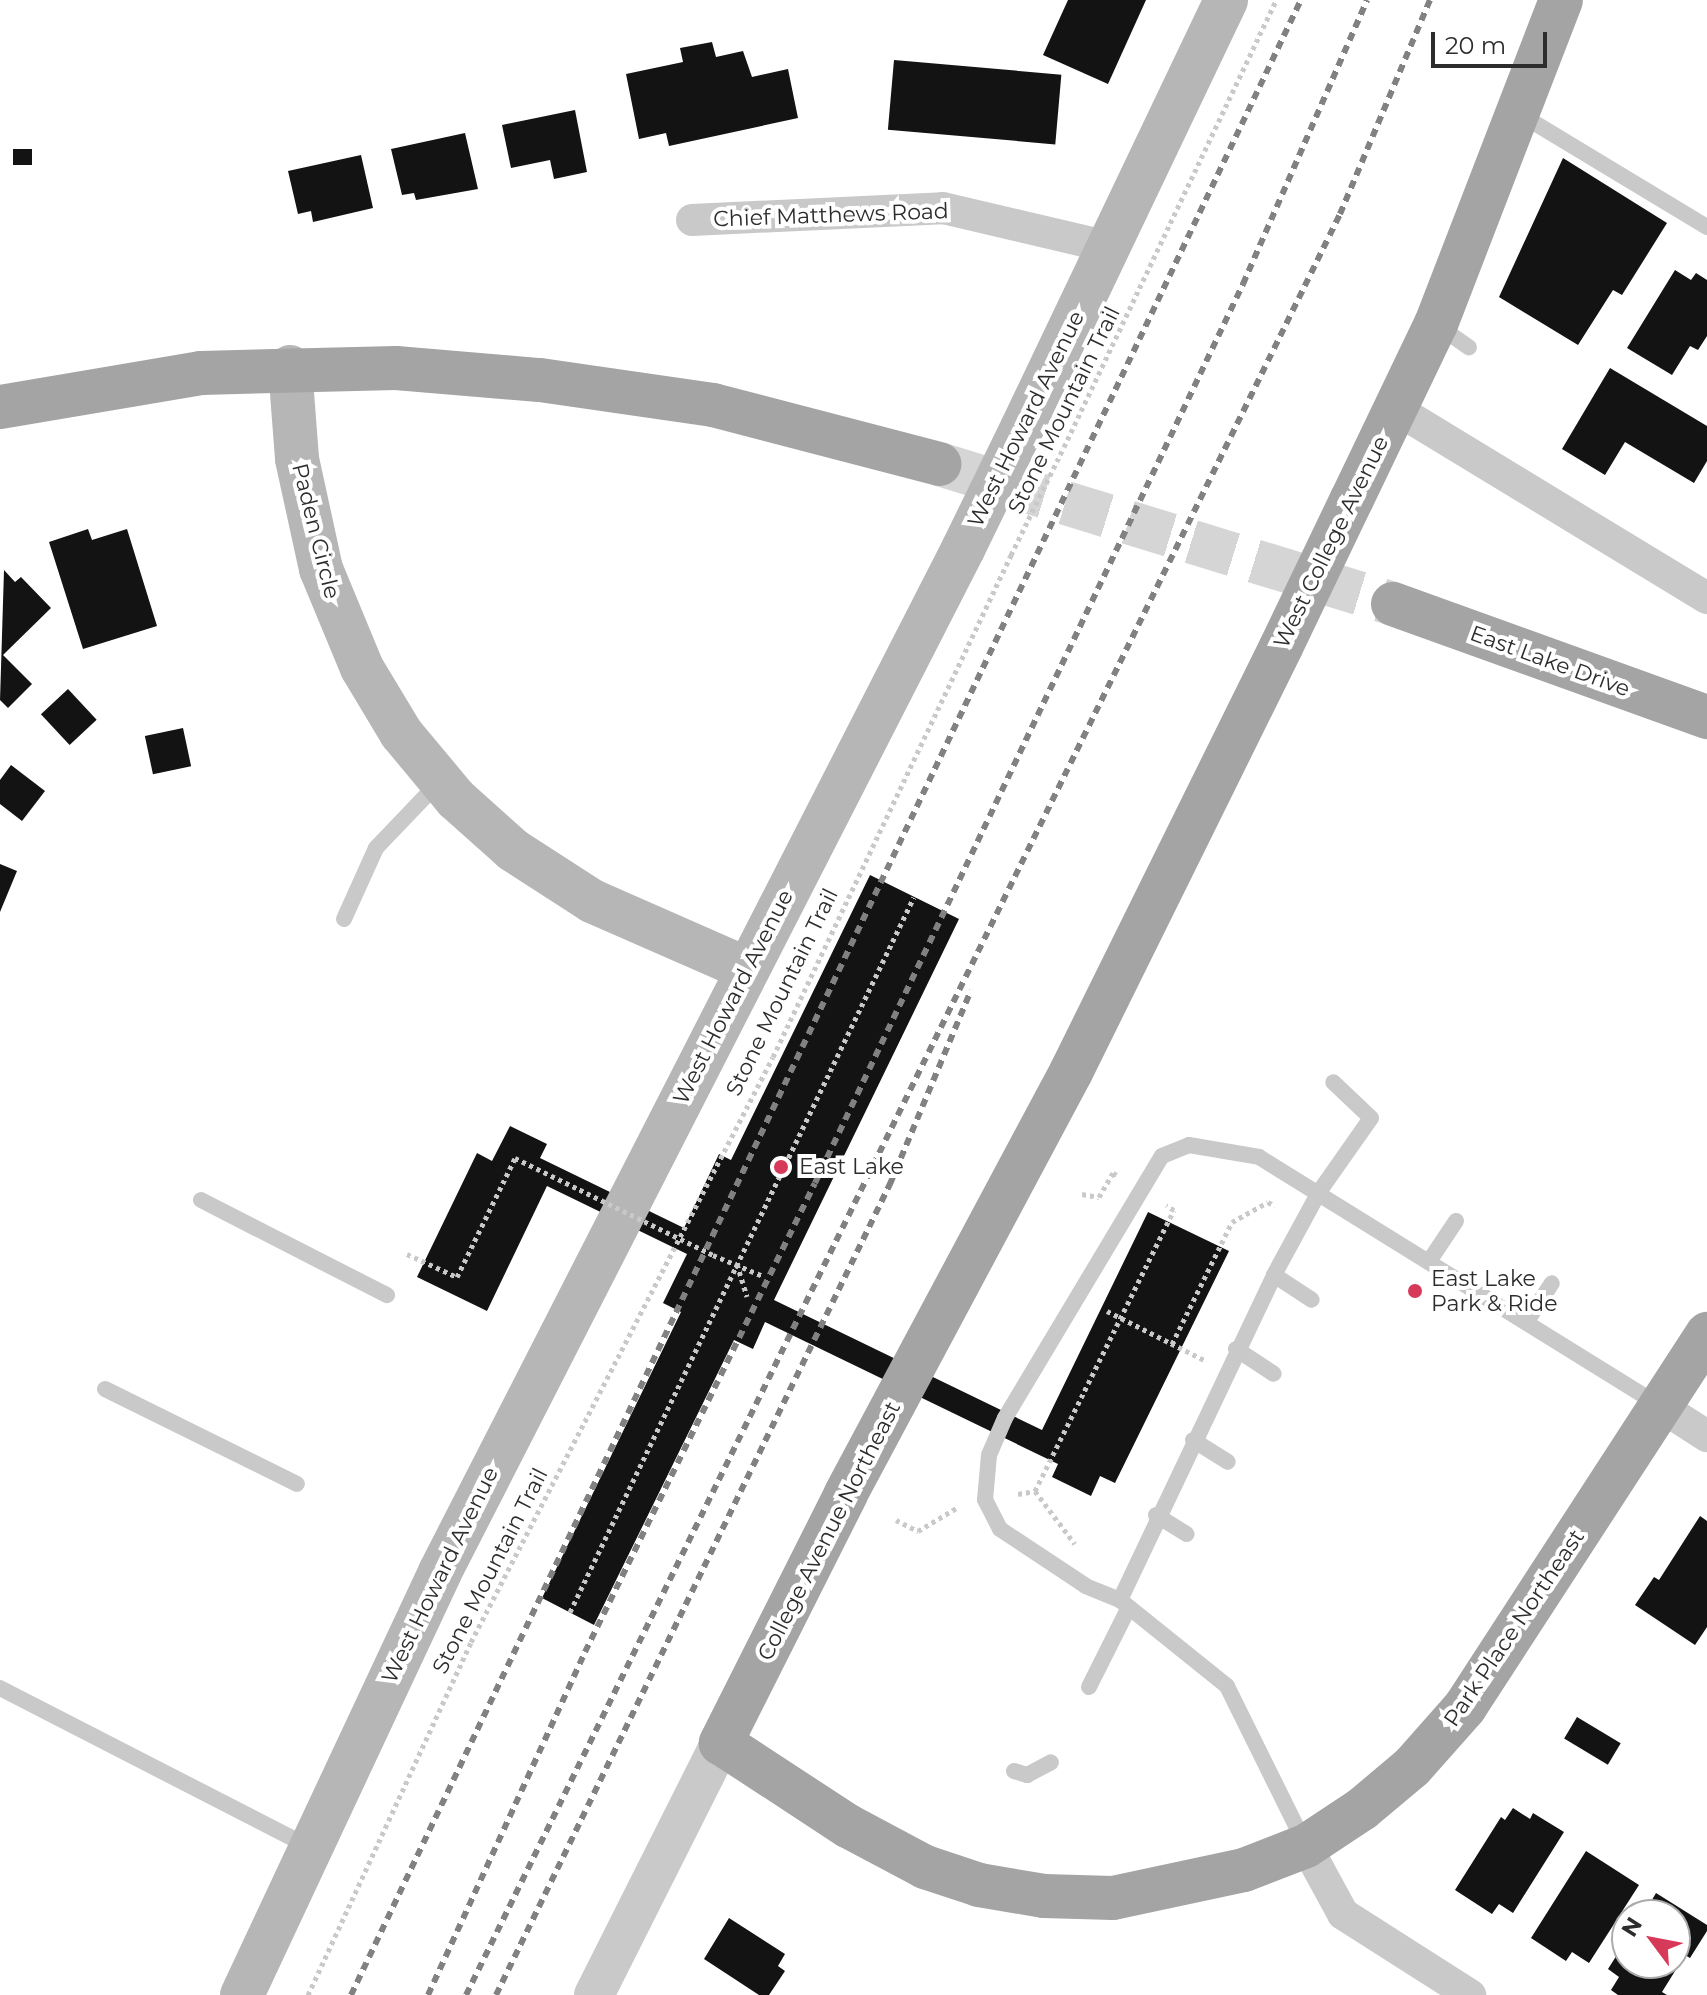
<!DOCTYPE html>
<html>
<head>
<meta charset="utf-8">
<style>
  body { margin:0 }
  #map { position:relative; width:1707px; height:1995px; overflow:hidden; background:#fff; font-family:Montserrat,sans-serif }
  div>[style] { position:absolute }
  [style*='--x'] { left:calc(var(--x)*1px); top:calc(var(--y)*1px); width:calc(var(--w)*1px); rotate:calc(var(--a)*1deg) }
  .building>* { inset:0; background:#131313; transform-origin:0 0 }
  .primary-tunnel>* { height:44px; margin-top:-22px; transform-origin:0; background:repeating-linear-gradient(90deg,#d5d5d5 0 44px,transparent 0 66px) }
  .path>* { height:5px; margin-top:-2.5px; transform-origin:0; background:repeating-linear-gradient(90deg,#c9c9c9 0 4px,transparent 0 8px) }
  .service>* { height:16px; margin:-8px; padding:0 8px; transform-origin:8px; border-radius:8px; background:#c9c9c9 }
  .minor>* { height:32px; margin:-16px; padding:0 16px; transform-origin:16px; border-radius:16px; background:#c9c9c9 }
  .tertiary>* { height:40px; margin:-20px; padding:0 20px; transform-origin:20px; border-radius:20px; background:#c9c9c9 }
  .secondary>* { height:44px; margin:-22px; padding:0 22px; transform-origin:22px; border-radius:22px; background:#b6b6b6 }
  .primary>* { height:44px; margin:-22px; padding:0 22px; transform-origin:22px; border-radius:22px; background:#a4a4a4 }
  .rail>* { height:6px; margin-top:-3px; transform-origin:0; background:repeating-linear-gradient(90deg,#818181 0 8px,transparent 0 14px) }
  .path-bridge>* { height:5px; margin-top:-2.5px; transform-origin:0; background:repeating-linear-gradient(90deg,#c9c9c9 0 4px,transparent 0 8px) }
  .secondary-bridge>* { height:44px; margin:-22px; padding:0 22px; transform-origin:22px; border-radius:22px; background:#b6b6b6 }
  .primary-bridge>* { height:44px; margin:-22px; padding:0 22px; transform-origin:22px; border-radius:22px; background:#a4a4a4 }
  .dots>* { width:22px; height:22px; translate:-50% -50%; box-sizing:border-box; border:4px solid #fff; border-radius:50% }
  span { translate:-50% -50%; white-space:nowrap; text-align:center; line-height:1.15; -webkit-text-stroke:8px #fff; paint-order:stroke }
  .street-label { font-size:22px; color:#2c2c2c }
  .poi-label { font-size:22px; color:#2c2c2c }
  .left { translate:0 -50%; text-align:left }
  .north { position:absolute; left:1611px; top:1899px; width:80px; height:80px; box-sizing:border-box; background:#fff; border:2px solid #ababab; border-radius:50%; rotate:302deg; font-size:22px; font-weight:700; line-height:32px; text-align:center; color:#2c2c2c }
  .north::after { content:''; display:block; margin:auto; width:28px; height:36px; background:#d73959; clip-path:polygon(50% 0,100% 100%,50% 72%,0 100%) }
  .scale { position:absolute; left:1431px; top:32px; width:116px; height:36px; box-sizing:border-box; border:4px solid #2c2c2c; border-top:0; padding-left:10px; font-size:24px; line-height:28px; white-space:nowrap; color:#2c2c2c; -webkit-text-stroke:6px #fff; paint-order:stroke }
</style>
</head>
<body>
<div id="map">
  <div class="building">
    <div style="clip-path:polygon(1068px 0,1146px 0,1108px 84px,1043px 55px)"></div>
    <div style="clip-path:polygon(712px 42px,716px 57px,743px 51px,752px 77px,788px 69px,798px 118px,669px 146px,666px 133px,639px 139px,626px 74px,683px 62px,680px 48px)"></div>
    <div style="left:894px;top:60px;width:168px;height:70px;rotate:5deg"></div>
    <div style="clip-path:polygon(575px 110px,587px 172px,554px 179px,550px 160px,511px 168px,502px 125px)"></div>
    <div style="clip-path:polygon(465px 133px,478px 189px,416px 200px,414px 193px,402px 195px,391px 149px)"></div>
    <div style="left:13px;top:149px;width:19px;height:16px"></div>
    <div style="clip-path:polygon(361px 155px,373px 208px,313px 222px,311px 211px,298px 214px,288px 171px)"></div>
    <div style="clip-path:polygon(1563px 158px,1667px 223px,1622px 295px,1613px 290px,1578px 345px,1499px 297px)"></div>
    <div style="clip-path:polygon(1675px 270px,1691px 280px,1696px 273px,1707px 280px,1707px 336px,1698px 350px,1690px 346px,1672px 375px,1627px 348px)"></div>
    <div style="clip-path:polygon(1610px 368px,1707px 426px,1707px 461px,1694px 483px,1625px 442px,1605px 475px,1562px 449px)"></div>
    <div style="clip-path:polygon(88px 529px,92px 540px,127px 529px,157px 626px,83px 649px,49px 542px)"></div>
    <div style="clip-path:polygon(4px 570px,15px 582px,21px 577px,51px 608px,3px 655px,32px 684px,8px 708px,0 700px)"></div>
    <div style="left:68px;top:689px;width:42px;height:37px;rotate:47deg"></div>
    <div style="left:183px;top:728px;width:39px;height:39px;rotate:78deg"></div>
    <div style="clip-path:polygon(11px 765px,45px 791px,22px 821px,0 804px,0 780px)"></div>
    <div style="clip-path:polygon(0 864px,17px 871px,0 912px)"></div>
    <div style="clip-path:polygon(870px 875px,959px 919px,774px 1300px,1042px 1430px,1148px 1212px,1229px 1251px,1115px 1483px,1100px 1476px,1091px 1496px,1052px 1477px,1058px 1464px,765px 1322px,753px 1349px,734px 1340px,594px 1625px,542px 1598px,681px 1312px,663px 1303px,687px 1254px,547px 1186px,487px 1311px,417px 1277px,477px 1153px,492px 1161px,510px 1126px,547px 1144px,540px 1158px,684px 1228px,719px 1154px,731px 1160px)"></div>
    <div style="clip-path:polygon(1700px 1516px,1707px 1521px,1707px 1627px,1695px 1645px,1635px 1605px,1654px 1577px,1659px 1580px)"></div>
    <div style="left:1577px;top:1717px;width:51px;height:25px;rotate:31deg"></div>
    <div style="clip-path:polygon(1513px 1808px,1530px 1819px,1533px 1813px,1564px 1832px,1513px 1913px,1499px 1904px,1492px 1914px,1455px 1890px,1501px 1817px,1505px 1820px)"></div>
    <div style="clip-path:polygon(1586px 1851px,1639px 1885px,1589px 1963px,1572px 1952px,1566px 1961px,1531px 1938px)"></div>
    <div style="clip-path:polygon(1656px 1893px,1707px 1925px,1707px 1931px,1690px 1958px,1685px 1955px,1662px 1992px,1667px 1995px,1618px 1995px,1611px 1990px,1619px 1977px,1608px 1969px,1627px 1939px,1627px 1963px,1675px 1963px,1675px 1915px,1643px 1915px)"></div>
    <div style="clip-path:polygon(729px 1918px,785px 1954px,778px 1966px,785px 1971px,769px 1995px,759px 1995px,704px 1959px)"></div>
  </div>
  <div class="primary-tunnel">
    <div style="--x:939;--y:464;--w:475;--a:17.1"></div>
  </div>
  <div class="path">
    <div style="--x:1064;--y:447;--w:495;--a:-64.6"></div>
    <div style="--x:1082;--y:1194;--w:17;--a:10"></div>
    <div style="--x:1099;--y:1197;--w:28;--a:-60"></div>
    <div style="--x:1113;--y:1173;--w:6;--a:31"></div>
    <div style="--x:407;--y:1254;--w:55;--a:24.7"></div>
    <div style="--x:457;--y:1277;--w:132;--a:-64"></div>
    <div style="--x:713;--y:1255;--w:54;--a:22.8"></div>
    <div style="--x:737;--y:1264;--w:34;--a:73"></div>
    <div style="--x:1107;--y:1311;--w:111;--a:26.8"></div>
    <div style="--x:1172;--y:1344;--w:136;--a:-63.8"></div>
    <div style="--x:1232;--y:1222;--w:41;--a:-29.1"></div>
    <div style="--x:1268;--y:1202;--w:8;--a:30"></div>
    <div style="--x:1035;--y:1491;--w:66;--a:53"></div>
    <div style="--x:1018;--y:1494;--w:17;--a:-10"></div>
    <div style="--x:1035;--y:1491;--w:313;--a:-63.7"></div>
    <div style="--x:1174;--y:1210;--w:9;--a:-148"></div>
    <div style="--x:896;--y:1520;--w:25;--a:27"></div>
    <div style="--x:918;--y:1531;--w:47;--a:-31"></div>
    <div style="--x:570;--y:1612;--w:793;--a:-64.31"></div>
    <div style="--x:308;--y:1995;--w:389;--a:-65.2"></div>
    <div style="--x:471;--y:1642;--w:658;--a:-62.7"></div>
    <div style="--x:773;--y:1057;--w:556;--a:-64.63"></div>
  </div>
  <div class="service">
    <div style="--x:1518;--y:113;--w:221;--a:31.1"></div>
    <div style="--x:1437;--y:325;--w:39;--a:35"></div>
    <div style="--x:344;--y:919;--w:78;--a:-65.7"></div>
    <div style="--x:376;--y:848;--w:93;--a:-46.3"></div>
    <div style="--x:201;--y:1200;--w:209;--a:27.1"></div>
    <div style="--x:1430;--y:1260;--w:47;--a:-56.3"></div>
    <div style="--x:1274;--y:1275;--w:45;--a:33.3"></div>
    <div style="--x:1527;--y:1321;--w:45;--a:-56.7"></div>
    <div style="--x:1236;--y:1349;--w:45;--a:33.3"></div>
    <div style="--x:105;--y:1389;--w:214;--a:26.3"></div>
    <div style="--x:1193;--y:1440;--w:41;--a:32.2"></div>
    <div style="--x:1156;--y:1515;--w:36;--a:32"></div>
    <div style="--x:1120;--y:1600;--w:360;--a:-64.6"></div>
    <div style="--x:1274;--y:1275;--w:94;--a:-61.5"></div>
    <div style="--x:1319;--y:1192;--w:90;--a:-54.9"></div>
    <div style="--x:1371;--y:1118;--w:52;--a:-136.5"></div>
    <div style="--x:1089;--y:1687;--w:89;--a:-63.4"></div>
    <div style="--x:0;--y:1688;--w:346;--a:27.2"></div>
    <div style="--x:1014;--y:1771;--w:14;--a:17"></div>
    <div style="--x:1027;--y:1775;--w:27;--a:-28"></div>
    <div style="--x:1305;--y:1844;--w:176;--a:-116.3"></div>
    <div style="--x:1227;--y:1686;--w:137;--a:-141.2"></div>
    <div style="--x:1120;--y:1600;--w:37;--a:-158"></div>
    <div style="--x:1086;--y:1586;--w:103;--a:-146.5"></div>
    <div style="--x:1000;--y:1529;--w:33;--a:-117"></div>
    <div style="--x:985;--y:1500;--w:45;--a:-84.9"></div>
    <div style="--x:989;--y:1455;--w:40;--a:-66.6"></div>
    <div style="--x:1005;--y:1418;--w:305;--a:-59.1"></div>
    <div style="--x:1162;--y:1156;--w:29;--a:-22"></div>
    <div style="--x:1189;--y:1145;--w:71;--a:9.7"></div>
    <div style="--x:1259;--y:1157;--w:471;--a:31.8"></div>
  </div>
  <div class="minor">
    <div style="--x:692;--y:220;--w:251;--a:-2.7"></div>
    <div style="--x:943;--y:208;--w:171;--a:13.2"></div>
    <div style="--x:1396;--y:409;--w:364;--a:31.3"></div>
    <div style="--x:1660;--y:1406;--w:56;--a:32.6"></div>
    <div style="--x:1306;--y:1846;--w:77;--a:61.4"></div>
    <div style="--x:1343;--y:1914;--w:151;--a:32.5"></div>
  </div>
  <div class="tertiary">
    <div style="--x:594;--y:1995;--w:282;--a:-63.3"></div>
  </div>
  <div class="secondary">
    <div style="--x:290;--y:367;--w:92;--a:85.6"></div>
    <div style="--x:297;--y:459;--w:113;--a:77.7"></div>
    <div style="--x:321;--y:569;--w:107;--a:67.5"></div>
    <div style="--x:362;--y:668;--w:76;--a:59"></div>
    <div style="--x:401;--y:733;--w:86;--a:50.2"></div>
    <div style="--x:456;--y:799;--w:76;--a:41.8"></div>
    <div style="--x:513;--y:850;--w:94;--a:32.8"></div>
    <div style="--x:592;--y:901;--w:169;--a:23.7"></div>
    <div style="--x:1022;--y:428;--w:474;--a:-64.5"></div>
    <div style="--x:242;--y:1995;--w:467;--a:-64.9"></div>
    <div style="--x:440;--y:1572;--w:1149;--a:-62.92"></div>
  </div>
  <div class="primary">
    <div style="--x:0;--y:407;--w:204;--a:-9.6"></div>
    <div style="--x:201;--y:373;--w:195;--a:-1.5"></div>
    <div style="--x:396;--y:368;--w:144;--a:4.8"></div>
    <div style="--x:540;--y:380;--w:175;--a:8.2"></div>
    <div style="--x:713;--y:405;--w:234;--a:14.6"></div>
    <div style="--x:1352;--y:499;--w:194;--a:-64.4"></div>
    <div style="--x:1436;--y:324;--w:347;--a:-68.9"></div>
    <div style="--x:1393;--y:604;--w:334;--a:19.8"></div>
    <div style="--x:1281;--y:647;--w:474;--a:116.3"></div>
    <div style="--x:1071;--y:1072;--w:478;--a:118.1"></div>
    <div style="--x:846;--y:1494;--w:279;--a:116.7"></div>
    <div style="--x:721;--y:1743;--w:152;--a:33.2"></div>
    <div style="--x:848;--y:1826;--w:87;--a:28"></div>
    <div style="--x:925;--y:1867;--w:57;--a:18.4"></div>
    <div style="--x:979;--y:1885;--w:66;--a:9.6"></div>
    <div style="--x:1044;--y:1896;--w:69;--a:1.7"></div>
    <div style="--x:1113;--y:1898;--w:134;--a:-12.1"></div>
    <div style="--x:1244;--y:1870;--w:66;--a:-21.2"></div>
    <div style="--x:1306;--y:1846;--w:67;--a:-33.5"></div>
    <div style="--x:1362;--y:1809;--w:65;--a:-40"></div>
    <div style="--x:1412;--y:1767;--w:80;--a:-48.5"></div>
    <div style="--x:1465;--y:1707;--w:445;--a:-57"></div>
  </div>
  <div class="rail">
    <div style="--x:351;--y:1995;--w:2210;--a:-64.54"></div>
    <div style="--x:428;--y:1995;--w:377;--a:-65.4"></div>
    <div style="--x:585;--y:1652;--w:522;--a:-63.88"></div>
    <div style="--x:815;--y:1183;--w:996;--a:-64.54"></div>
    <div style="--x:1243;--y:284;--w:310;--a:-66.4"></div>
    <div style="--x:466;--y:1995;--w:1984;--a:-63.86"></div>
    <div style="--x:1340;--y:214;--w:232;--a:-67.2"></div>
    <div style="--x:496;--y:1995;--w:902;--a:-64.09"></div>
    <div style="--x:890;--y:1184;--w:210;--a:-67.3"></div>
  </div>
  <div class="path-bridge">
    <div style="--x:1011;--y:555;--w:120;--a:-63.9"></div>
    <div style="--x:515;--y:1158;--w:220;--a:26.1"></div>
  </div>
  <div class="secondary-bridge">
    <div style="--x:963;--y:549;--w:135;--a:-64"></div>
  </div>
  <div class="primary-bridge">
    <div style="--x:1281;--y:647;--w:164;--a:-64.4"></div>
  </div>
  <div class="dots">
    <div style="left:781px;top:1167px;background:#d73959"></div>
    <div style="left:1415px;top:1291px;background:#d73959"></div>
  </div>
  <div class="street-label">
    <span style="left:831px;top:215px;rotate:-2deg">Chief Matthews Road</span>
    <span style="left:1064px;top:410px;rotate:-64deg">Stone Mountain Trail</span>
    <span style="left:1026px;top:419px;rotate:-64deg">West Howard Avenue</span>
    <span style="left:316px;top:531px;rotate:76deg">Paden Circle</span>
    <span style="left:1331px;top:542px;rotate:-64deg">West College Avenue</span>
    <span style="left:1550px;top:661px;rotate:20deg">East Lake Drive</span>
    <span style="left:782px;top:992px;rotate:-64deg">Stone Mountain Trail</span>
    <span style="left:733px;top:997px;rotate:-63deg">West Howard Avenue</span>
    <span style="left:829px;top:1531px;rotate:-63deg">College Avenue Northeast</span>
    <span style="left:490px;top:1571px;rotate:-63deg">Stone Mountain Trail</span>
    <span style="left:440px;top:1575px;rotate:-64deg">West Howard Avenue</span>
    <span style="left:1514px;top:1628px;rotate:-56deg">Park Place Northeast</span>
  </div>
  <div class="poi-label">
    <span class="left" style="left:799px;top:1167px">East Lake</span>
    <span class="left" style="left:1431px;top:1291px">East Lake<br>Park &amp; Ride</span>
  </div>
  <div class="north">N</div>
  <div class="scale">20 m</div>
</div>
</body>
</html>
